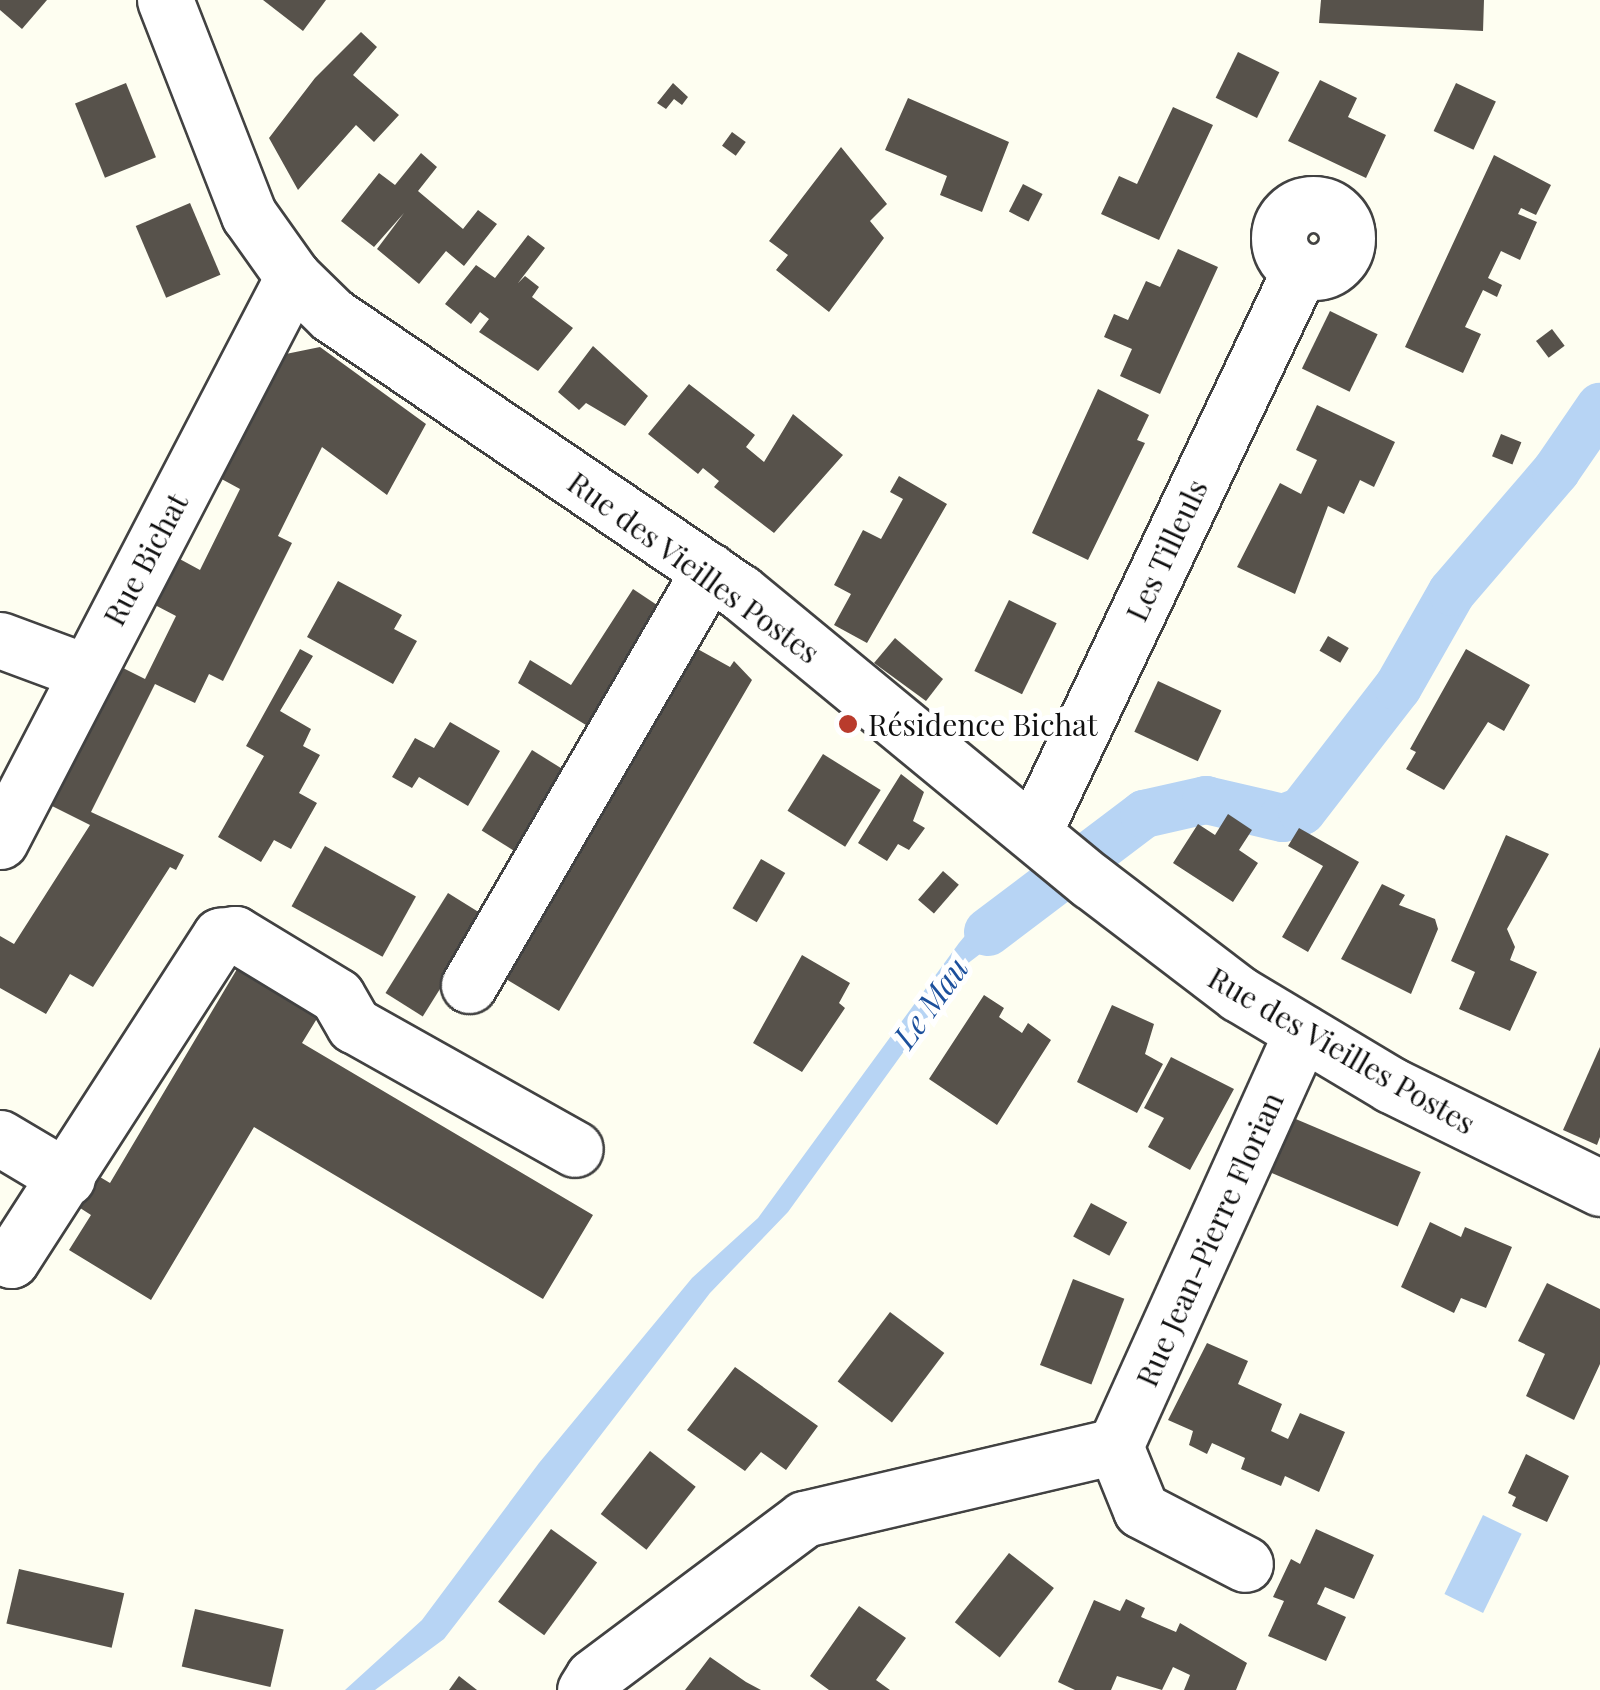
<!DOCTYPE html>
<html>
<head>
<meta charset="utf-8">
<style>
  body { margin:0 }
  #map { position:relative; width:1600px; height:1690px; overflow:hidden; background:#fefef1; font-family:"Playfair Display",serif }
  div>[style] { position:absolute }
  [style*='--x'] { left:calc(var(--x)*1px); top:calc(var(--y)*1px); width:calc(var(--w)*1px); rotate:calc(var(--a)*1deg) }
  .water>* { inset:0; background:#b7d4f4; transform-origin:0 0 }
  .canal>* { height:48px; margin:-24px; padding:0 24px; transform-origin:24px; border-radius:24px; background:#b7d4f4 }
  .building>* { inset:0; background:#57524b; transform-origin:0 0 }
  .roads { filter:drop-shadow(2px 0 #424242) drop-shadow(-2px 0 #424242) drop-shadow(0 2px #424242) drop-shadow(0 -2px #424242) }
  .minor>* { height:55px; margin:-27.5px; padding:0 27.5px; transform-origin:27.5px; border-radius:27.5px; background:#fff }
  .minor>.ring { margin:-27.5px; padding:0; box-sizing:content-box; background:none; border:55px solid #fff; border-radius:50% }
  .dots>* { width:28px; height:28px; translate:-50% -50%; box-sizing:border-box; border:5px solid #fff; border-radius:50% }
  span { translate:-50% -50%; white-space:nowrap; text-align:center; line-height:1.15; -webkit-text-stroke:10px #fff; paint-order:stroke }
  .street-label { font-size:30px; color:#0f0f0f }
  .poi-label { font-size:30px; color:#0f0f0f }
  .left { translate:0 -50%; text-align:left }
  .water-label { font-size:32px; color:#1c509c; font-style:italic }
</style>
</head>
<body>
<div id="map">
  <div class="water">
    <div style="clip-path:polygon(1026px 883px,1048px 902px,967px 964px,788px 1212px,710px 1293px,444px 1639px,375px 1690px,345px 1690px,422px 1620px,539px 1463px,692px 1278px,758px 1218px,959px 943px,989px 907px)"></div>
    <div style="left:1483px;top:1515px;width:43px;height:88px;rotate:26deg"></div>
  </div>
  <div class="canal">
    <div style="--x:988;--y:932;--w:196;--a:-37.1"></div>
    <div style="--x:1144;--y:814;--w:64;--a:-12.7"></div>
    <div style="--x:1206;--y:800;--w:79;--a:13.2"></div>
    <div style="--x:1283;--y:818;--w:20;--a:-20"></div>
    <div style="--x:1302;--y:811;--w:157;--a:-52.3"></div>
    <div style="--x:1398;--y:687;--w:109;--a:-60.4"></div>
    <div style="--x:1452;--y:592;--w:160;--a:-49.3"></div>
    <div style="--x:1556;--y:471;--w:78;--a:-55.5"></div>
  </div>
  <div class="building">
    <div style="clip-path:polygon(0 0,47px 0,22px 29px,0 10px)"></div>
    <div style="clip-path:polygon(263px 0,326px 0,303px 31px)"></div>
    <div style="clip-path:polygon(1321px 0,1484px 0,1483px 31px,1319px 23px)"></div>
    <div style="clip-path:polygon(361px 32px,377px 47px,353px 75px,399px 115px,374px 142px,356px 125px,298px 190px,269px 138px,315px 78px)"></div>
    <div style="left:1238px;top:52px;width:46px;height:51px;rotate:26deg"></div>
    <div style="clip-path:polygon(1320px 80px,1357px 98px,1348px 117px,1386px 135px,1366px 178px,1288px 141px)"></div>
    <div style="left:126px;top:83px;width:80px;height:55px;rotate:68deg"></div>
    <div style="clip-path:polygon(673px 83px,688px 97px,682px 105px,674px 99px,666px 109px,657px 103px)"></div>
    <div style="left:1456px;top:83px;width:44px;height:53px;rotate:25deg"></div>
    <div style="clip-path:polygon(908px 98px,1009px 142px,982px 212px,940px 195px,947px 176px,885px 150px)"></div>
    <div style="clip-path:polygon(1173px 107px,1213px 125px,1159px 240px,1101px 214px,1119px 176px,1137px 184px)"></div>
    <div style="left:732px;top:132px;width:17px;height:17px;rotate:36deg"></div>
    <div style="clip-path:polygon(841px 147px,887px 204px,870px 221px,884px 238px,829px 312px,776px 270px,788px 255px,769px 241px)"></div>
    <div style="clip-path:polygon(421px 153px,437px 167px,418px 191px,463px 229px,478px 210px,497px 224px,464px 266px,446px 251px,419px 284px,377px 249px,404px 213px,374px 247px,341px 221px,379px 173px,395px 185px)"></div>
    <div style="clip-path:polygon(1494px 155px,1551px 185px,1536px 215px,1521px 208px,1518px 214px,1537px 222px,1520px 260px,1501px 251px,1488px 278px,1502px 285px,1497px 297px,1483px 290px,1465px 327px,1481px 334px,1463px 373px,1405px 347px)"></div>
    <div style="left:1023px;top:184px;width:22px;height:31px;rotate:27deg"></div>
    <div style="left:190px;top:203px;width:78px;height:59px;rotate:67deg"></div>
    <div style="clip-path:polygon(528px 235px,545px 248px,518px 283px,525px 276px,539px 287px,532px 297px,573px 328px,538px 371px,479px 332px,489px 319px,480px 312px,471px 324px,445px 304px,476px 265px,495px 278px)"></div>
    <div style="clip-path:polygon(1178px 249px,1218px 267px,1160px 394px,1120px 376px,1132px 349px,1104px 337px,1114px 314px,1128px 320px,1146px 281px,1160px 287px)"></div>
    <div style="left:1330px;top:311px;width:53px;height:64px;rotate:26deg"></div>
    <div style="left:1552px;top:329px;width:21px;height:20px;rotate:53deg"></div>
    <div style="clip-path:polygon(593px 346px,648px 396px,625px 426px,586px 403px,579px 410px,558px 392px)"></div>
    <div style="clip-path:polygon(320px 347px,426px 424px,387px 495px,322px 447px,278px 536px,292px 543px,223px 681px,209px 674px,195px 703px,155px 684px,91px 812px,184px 855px,176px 870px,170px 867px,93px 987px,70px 974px,46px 1014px,0 988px,0 936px,14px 944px,90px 825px,52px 806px,121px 667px,145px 679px,176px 616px,153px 604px,176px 557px,200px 570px,240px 489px,216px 476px,276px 356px)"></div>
    <div style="clip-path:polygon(689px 384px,755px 435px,746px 447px,764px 462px,793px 414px,843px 455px,774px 533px,714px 487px,719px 481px,703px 468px,698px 474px,648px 434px)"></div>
    <div style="clip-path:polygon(1098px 389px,1149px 415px,1137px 440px,1145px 443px,1088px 560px,1032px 533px)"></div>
    <div style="clip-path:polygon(1317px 405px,1395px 442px,1374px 487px,1360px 480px,1344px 514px,1328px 506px,1295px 594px,1237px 567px,1280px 483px,1301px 494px,1317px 460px,1296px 450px)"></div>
    <div style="left:1501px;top:434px;width:22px;height:24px;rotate:22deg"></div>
    <div style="clip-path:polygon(899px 476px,947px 504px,867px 643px,834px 625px,851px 594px,834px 585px,863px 530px,881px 539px,903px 499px,890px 492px)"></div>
    <div style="clip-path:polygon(338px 581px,402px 615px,394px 629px,417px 641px,393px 684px,307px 637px)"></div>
    <div style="clip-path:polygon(633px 589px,657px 605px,645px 626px,654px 631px,594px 730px,518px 683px,530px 660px,571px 685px)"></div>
    <div style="left:1009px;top:600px;width:53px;height:79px;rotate:26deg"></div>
    <div style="left:1328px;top:636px;width:24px;height:17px;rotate:30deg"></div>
    <div style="clip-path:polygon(895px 638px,943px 679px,926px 701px,874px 663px)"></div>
    <div style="clip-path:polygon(694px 647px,730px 667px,734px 661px,752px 680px,559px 1011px,501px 976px)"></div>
    <div style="clip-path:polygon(300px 649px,313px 656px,280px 711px,311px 729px,303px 746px,320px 755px,299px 793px,317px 803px,291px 849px,274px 840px,261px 862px,218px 837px,264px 756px,246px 746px)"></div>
    <div style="clip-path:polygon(1466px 649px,1530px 685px,1504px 731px,1488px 722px,1444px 790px,1406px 769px,1416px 752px,1410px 749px)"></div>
    <div style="left:1158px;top:681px;width:70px;height:56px;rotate:25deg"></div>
    <div style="clip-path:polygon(450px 722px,500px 751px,468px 806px,419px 777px,412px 788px,392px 777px,415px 738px,434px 748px)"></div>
    <div style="left:532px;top:750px;width:44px;height:95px;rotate:32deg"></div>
    <div style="left:823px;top:754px;width:68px;height:67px;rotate:32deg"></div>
    <div style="clip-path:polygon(901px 774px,924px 792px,913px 821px,925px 828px,909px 850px,898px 844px,887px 861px,858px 843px)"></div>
    <div style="clip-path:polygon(1228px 814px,1252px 830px,1239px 850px,1258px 863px,1233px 902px,1173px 863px,1198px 824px,1215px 835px)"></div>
    <div style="clip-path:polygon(1299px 828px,1359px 862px,1308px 952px,1282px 937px,1323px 866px,1288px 846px)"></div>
    <div style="clip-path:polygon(1506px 835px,1549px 854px,1507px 929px,1515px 947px,1510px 960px,1537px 972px,1510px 1031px,1459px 1009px,1475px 972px,1451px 961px)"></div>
    <div style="left:325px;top:846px;width:104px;height:69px;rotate:29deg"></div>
    <div style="left:761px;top:859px;width:28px;height:57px;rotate:30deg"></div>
    <div style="left:943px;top:871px;width:21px;height:38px;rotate:41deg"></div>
    <div style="clip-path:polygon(1382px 884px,1405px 895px,1399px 905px,1435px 919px,1438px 929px,1411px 994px,1341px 959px)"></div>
    <div style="left:448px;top:893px;width:44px;height:118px;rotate:32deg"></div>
    <div style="clip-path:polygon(802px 955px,850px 983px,839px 1003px,845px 1008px,802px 1072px,753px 1043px)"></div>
    <div style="clip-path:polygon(240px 964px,321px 1012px,302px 1043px,593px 1215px,543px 1299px,254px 1127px,151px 1300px,69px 1250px,91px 1215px,77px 1206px,95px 1174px,110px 1183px)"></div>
    <div style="clip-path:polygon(984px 995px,1004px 1008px,999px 1017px,1022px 1033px,1028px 1023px,1051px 1040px,997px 1125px,929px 1079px)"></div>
    <div style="clip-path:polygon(1112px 1005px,1154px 1024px,1145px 1054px,1163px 1064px,1137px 1113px,1077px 1082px)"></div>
    <div style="clip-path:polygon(1600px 1047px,1600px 1137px,1597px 1145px,1563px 1130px)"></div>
    <div style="clip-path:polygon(1171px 1057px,1234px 1089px,1190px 1170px,1148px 1147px,1164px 1118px,1144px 1108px)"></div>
    <div style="left:1291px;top:1117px;width:141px;height:59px;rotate:23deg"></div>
    <div style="left:1091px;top:1203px;width:41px;height:38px;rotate:28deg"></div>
    <div style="clip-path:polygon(1430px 1222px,1461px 1237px,1465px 1227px,1512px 1247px,1486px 1308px,1461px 1298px,1454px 1313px,1401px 1287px)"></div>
    <div style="left:1073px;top:1279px;width:55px;height:92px;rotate:21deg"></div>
    <div style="clip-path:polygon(1547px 1283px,1600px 1309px,1600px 1364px,1574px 1420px,1526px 1396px,1545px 1354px,1518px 1341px)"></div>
    <div style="left:890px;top:1312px;width:68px;height:87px;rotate:37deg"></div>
    <div style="clip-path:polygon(1207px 1343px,1248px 1361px,1238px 1384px,1282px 1404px,1271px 1431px,1288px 1439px,1300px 1413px,1345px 1432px,1319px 1492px,1285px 1476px,1281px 1486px,1241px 1469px,1245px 1458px,1212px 1443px,1207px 1454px,1189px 1445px,1193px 1431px,1168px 1420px)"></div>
    <div style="clip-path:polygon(735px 1367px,818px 1426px,786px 1470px,761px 1452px,745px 1471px,687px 1430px)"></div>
    <div style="left:650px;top:1451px;width:58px;height:80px;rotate:38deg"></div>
    <div style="clip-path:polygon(1526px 1454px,1569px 1476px,1547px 1522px,1512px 1506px,1516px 1497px,1508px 1493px)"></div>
    <div style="left:551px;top:1529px;width:57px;height:90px;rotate:36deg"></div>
    <div style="clip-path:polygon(1316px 1529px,1374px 1555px,1354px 1599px,1325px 1587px,1317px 1604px,1346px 1617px,1326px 1661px,1268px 1636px,1284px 1601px,1273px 1597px,1291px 1559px,1300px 1564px)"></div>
    <div style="left:1009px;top:1553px;width:57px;height:88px;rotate:38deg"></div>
    <div style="left:19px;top:1569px;width:108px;height:56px;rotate:13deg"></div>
    <div style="clip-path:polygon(1126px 1599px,1145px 1608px,1141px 1617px,1176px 1632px,1180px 1623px,1247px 1663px,1236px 1690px,1184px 1690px,1190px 1675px,1173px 1667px,1162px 1690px,1117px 1676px,1111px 1690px,1075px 1690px,1058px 1682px,1094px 1600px,1120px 1611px)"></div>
    <div style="clip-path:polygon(859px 1606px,906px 1638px,876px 1680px,890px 1690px,829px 1690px,810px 1676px)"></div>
    <div style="left:195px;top:1609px;width:91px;height:59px;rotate:13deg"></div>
    <div style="clip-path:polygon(710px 1657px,746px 1682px,761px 1690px,685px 1690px)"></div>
    <div style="clip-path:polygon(459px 1676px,477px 1690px,449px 1690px)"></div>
  </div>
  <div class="roads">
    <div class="minor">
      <div style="--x:165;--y:0;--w:231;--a:68.7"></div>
      <div style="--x:249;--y:215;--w:76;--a:54.6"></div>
      <div style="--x:293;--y:277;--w:54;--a:44.3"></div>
      <div style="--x:332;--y:315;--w:493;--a:34.2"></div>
      <div style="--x:740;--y:592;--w:455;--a:39.5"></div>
      <div style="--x:1091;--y:881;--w:186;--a:37.4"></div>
      <div style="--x:1239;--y:994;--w:177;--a:30.9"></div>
      <div style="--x:1391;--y:1085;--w:233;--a:26.2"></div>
      <div class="ring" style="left:1279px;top:204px;width:13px;height:13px"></div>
      <div style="--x:0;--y:640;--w:92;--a:20.4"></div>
      <div style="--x:1034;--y:831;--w:621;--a:-64.63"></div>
      <div style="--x:0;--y:841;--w:636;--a:-62.55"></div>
      <div style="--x:469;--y:985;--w:479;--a:-59.9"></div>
      <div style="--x:0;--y:1138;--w:78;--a:30.8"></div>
      <div style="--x:0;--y:1255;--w:12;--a:24"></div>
      <div style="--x:11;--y:1260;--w:386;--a:-57.2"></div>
      <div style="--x:220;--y:936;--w:15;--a:-8"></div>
      <div style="--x:235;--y:934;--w:119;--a:31.3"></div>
      <div style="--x:337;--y:996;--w:34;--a:60"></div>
      <div style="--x:354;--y:1025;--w:253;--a:29.3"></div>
      <div style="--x:1115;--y:1446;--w:69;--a:67.9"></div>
      <div style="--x:1141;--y:1510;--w:117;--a:27.4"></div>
      <div style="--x:585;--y:1690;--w:15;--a:-58"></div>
      <div style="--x:593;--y:1677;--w:264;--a:-36.8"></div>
      <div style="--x:804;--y:1519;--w:319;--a:-13.2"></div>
      <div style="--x:1115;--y:1446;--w:454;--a:-65.7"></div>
    </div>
  </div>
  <div class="dots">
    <div style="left:848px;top:724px;background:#b93b2c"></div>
  </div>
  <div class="street-label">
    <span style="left:1166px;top:550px;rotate:-65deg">Les Tilleuls</span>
    <span style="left:145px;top:559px;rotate:-62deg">Rue Bichat</span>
    <span style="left:694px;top:567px;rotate:36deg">Rue des Vieilles Postes</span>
    <span style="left:1342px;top:1050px;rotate:30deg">Rue des Vieilles Postes</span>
    <span style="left:1209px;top:1239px;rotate:-66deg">Rue Jean-Pierre Florian</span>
  </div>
  <div class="poi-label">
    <span class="left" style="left:868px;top:724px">Résidence Bichat</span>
  </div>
  <div class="water-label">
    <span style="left:930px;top:1002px;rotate:-54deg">Le Mau</span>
  </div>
</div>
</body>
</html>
